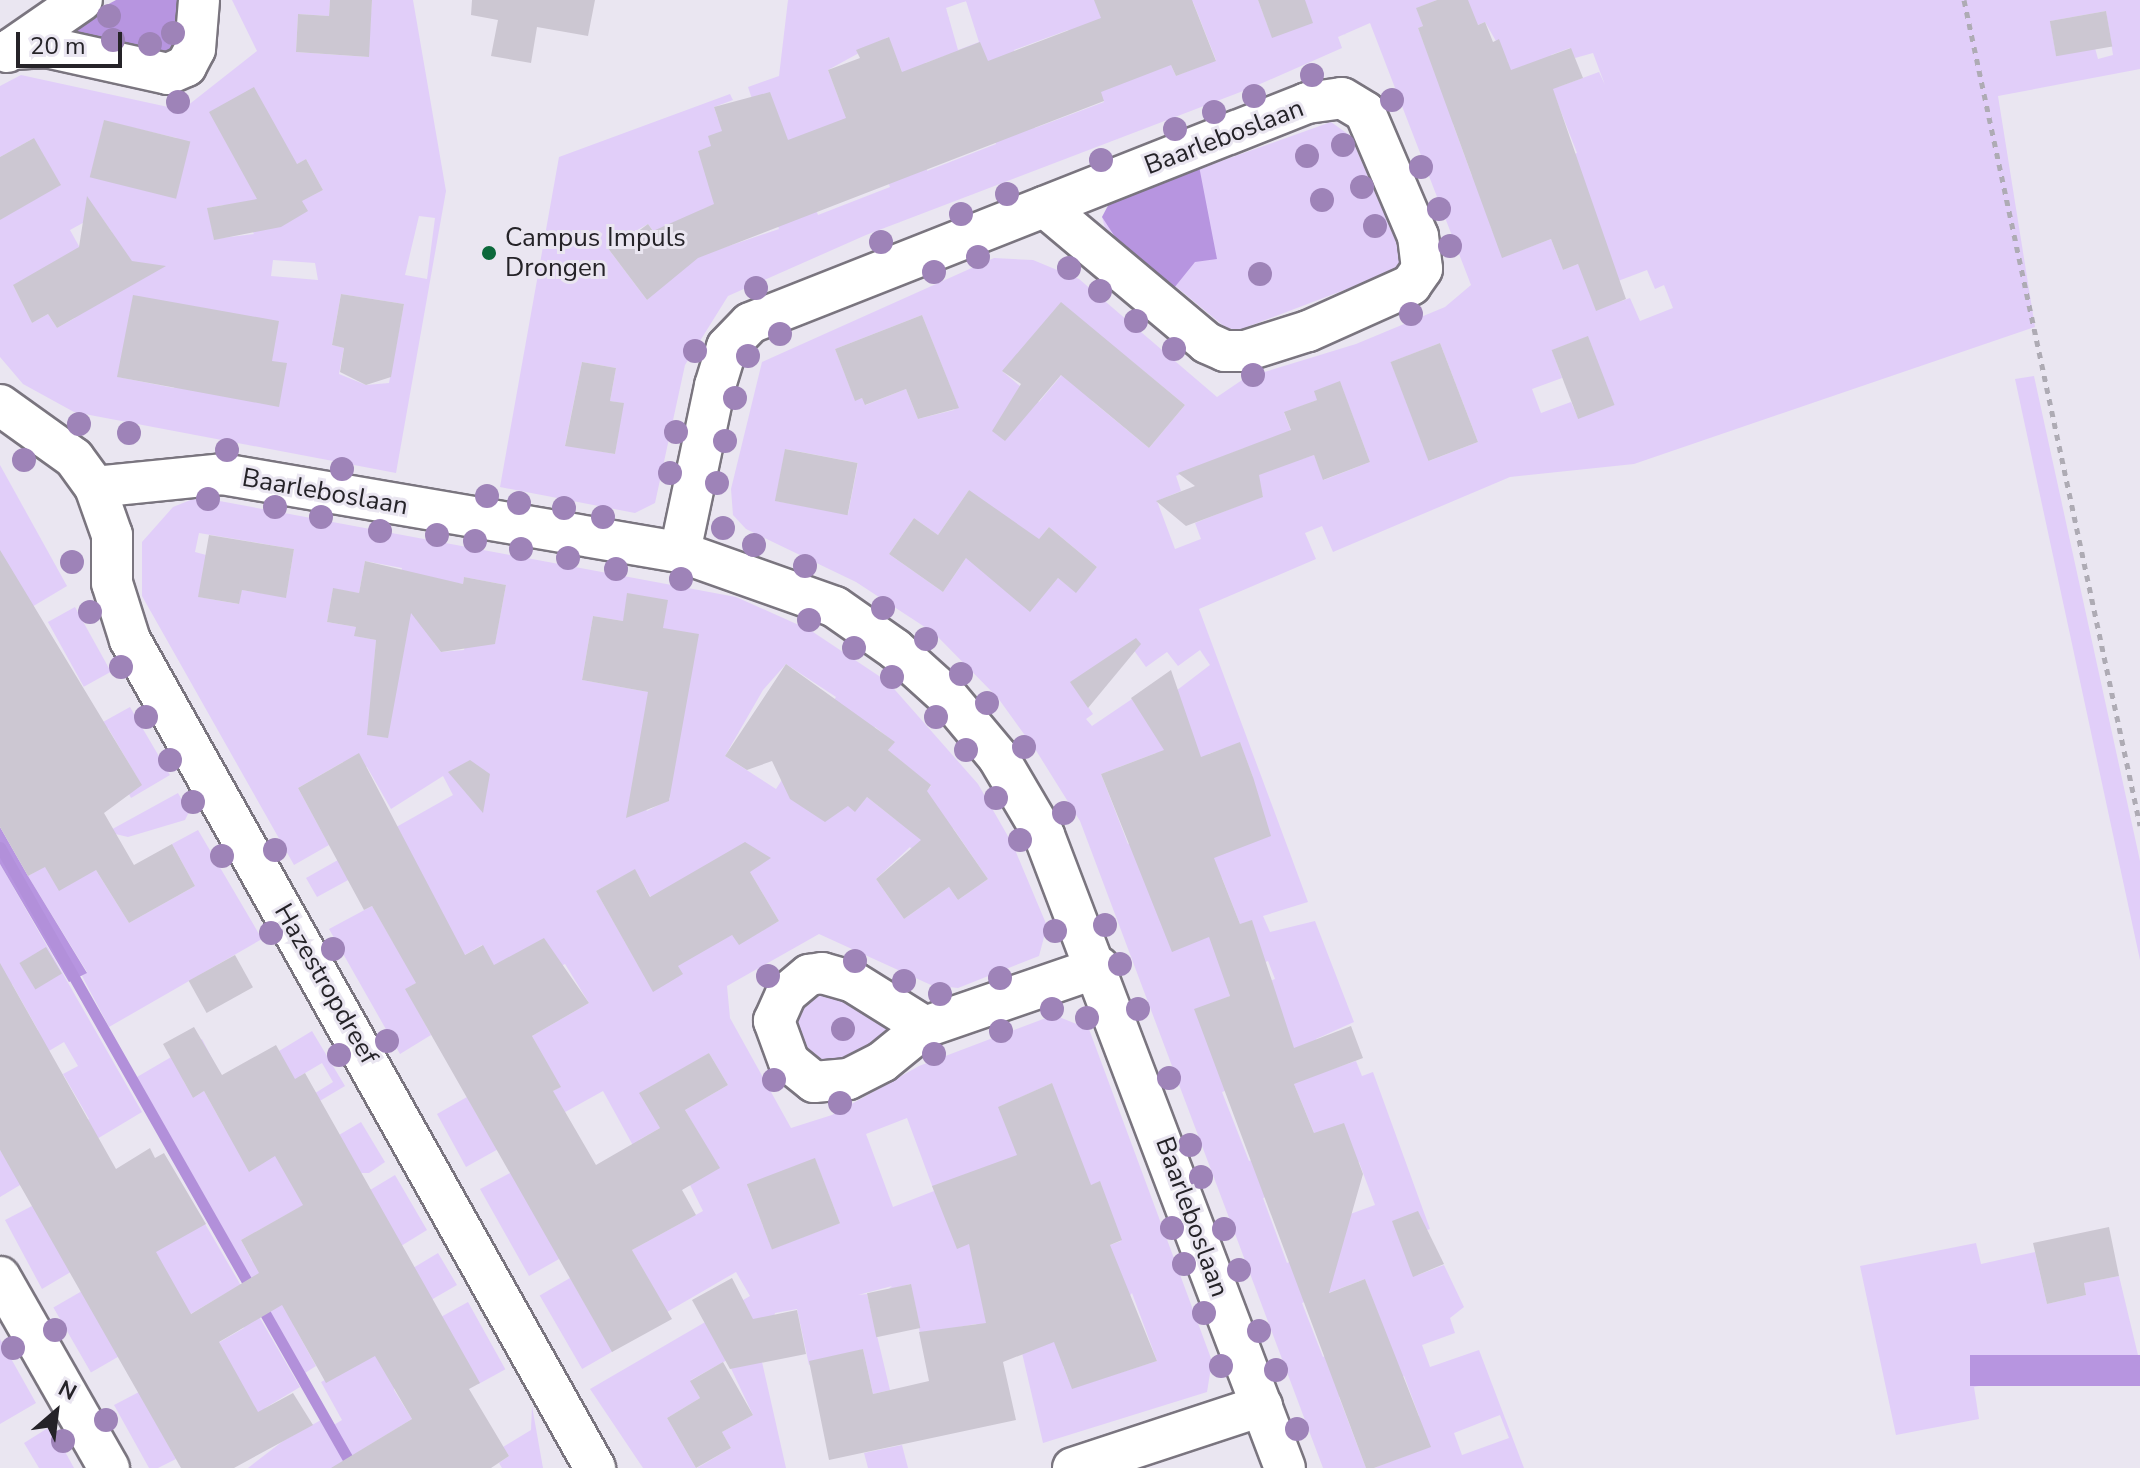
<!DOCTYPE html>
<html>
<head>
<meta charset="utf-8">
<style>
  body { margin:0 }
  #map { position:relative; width:2140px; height:1468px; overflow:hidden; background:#eae6f1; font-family:"Nunito Sans",sans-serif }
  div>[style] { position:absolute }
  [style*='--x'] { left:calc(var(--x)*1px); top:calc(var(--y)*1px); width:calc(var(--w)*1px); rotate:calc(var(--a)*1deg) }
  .green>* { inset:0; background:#e1cef9; transform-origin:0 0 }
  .forest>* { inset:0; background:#b795e0; transform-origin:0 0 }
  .stream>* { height:11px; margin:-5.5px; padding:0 5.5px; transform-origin:5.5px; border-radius:5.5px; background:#b290da }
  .building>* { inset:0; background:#ccc7d2; transform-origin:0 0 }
  .path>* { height:5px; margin-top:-2.5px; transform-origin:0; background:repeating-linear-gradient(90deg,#aeabb4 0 6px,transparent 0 12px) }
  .roads { filter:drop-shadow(2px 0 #7a757f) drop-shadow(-2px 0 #7a757f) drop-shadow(0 2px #7a757f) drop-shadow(0 -2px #7a757f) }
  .minor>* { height:40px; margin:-20px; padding:0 20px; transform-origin:20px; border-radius:20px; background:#fff }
  .trees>* { width:24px; height:24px; margin:-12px; border-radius:50%; background:#9e83b8 }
  .dots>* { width:22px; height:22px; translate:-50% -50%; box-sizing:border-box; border:4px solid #eae6f1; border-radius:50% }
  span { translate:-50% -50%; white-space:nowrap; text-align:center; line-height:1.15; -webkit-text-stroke:6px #eae6f1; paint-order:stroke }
  .street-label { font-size:26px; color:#252328 }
  .poi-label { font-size:26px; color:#252328 }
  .left { translate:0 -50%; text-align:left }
  .north { position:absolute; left:16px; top:1372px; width:80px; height:80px; -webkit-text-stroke:6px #eae6f1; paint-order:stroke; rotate:28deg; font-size:22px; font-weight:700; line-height:32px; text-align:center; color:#252328 }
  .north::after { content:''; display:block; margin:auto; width:28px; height:36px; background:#252328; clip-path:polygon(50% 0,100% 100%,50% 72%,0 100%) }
  .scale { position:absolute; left:16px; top:32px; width:106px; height:36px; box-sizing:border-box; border:4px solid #252328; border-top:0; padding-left:10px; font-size:24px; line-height:28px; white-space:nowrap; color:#252328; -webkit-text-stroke:6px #eae6f1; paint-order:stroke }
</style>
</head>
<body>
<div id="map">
  <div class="green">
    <div style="clip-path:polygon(evenodd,232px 0,330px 0,329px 16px,298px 14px,296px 52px,368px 57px,372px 0,413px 0,446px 191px,396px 473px,74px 412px,23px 384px,0 357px,0 220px,34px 138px,0 157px,0 86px,21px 75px,182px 110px,257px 51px,232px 0,104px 121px,177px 138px,111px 172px,93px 167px,104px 121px,232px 0,306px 159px,323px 190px,307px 198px,290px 168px,306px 159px,232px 0,224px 205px,227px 220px,241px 210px,254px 234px,214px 239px,208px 208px,224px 205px,232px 0,99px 214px,112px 232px,90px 266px,70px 230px,99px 214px,232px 0,419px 216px,435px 218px,427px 279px,405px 275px,419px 216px,232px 0,273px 260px,315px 263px,318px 280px,271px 276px,273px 260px,232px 0,13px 285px,75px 318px,57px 328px,48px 314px,32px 323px,13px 285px,232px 0,341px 294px,404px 304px,389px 383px,366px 385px,339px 374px,344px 348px,332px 345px,341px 294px,232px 0,133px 297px,189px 306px,174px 388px,118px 377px,133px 297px)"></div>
    <div style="clip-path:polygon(evenodd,788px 0,1258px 0,1272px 37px,1305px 0,1437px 0,1417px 8px,1423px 26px,1418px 28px,1441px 88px,1508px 62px,1485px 22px,1468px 29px,1468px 0,2140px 0,2140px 69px,1998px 96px,2035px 327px,1634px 464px,1510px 477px,1333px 552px,1322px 526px,1305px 533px,1316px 559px,1199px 609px,1308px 902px,1263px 916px,1270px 932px,1315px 921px,1354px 1022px,1316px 1039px,1327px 1071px,1356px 1061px,1362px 1076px,1373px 1072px,1430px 1229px,1405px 1238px,1418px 1275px,1444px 1265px,1464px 1307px,1450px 1318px,1455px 1333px,1422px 1345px,1430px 1367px,1479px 1350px,1524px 1468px,1374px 1468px,1421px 1450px,1410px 1420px,1419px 1416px,1404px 1376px,1339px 1397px,1366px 1468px,1323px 1468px,1080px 821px,1037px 752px,998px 698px,934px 633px,856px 582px,746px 529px,733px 515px,731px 489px,762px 362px,994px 258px,1033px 260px,1079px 279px,1217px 397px,1245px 378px,1356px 344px,1445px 307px,1471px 285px,1370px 23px,1338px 37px,1342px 48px,1251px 88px,866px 235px,728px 296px,685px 365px,655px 503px,635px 513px,500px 487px,559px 157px,730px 94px,733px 100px,714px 107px,718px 119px,783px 129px,770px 93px,752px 99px,748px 87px,779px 76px,788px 0,966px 1px,979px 42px,958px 50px,946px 8px,966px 1px,788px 0,1193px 2px,1216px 60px,1176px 76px,1171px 65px,1120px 30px,1193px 2px,788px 0,2106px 11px,2113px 55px,2098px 59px,2095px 48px,2056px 54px,2050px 21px,2106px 11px,788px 0,1068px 30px,1104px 102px,1035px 128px,1014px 72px,1021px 69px,1014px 50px,1068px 30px,788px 0,888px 37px,903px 74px,839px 99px,828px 70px,888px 37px,788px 0,1570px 48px,1575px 58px,1593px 53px,1605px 85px,1599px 72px,1558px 87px,1551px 55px,1570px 48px,788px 0,950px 54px,964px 88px,974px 84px,996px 144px,927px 171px,931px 78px,925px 63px,950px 54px,788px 0,1551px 86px,1577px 153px,1529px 172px,1472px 176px,1453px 124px,1551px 86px,788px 0,746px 134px,779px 229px,717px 250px,703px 209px,723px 201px,698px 151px,746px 134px,788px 0,869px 135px,890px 187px,818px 215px,798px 162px,869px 135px,788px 0,1584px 189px,1608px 252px,1563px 270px,1551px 239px,1503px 257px,1490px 225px,1584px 189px,788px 0,648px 224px,682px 269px,647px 300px,607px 247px,648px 224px,788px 0,1647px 270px,1655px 289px,1664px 285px,1673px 308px,1640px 321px,1630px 298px,1596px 310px,1589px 292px,1647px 270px,788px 0,922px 315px,957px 404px,954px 410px,918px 419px,906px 389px,866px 405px,862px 398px,855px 400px,835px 349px,922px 315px,788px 0,1096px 334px,1039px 402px,1002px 371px,1096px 334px,788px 0,1587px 337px,1613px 405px,1578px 418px,1571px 402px,1541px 413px,1532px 389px,1562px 378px,1552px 350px,1587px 337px,788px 0,1440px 343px,1478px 442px,1429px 461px,1391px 362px,1440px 343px,788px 0,1128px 358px,1185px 405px,1149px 448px,1092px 401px,1128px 358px,788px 0,582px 362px,616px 368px,610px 401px,623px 403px,615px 454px,565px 445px,582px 362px,788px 0,1340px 382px,1370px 462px,1324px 480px,1314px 455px,1302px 459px,1284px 413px,1317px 400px,1340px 382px,788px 0,1244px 448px,1263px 496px,1195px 523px,1201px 539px,1175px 549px,1157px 501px,1181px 491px,1176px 476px,1244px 448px,788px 0,786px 449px,858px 463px,848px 514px,776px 501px,786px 449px,788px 0,969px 490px,966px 558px,943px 592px,889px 554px,914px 518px,938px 535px,969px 490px,788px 0,1049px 527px,1097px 567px,1076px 592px,1058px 578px,1030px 611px,1000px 586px,1049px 527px,788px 0,1130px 645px,1146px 667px,1167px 652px,1178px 666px,1200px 650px,1210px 665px,1168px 697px,1135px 704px,1132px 699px,1092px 726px,1086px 719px,1093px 714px,1071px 682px,1130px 645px,788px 0,1240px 743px,1253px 777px,1208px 754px,1240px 743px,788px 0,1156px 753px,1167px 830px,1128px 844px,1101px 774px,1156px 753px,788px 0,1222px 878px,1240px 924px,1145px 882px,1221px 877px,1222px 878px,788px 0,1268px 961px,1275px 979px,1195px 1010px,1230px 996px,1224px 978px,1268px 961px,788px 0,1287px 1067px,1315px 1135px,1249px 1161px,1222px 1092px,1287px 1067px,788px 0,1359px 1162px,1375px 1205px,1342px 1217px,1345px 1238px,1287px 1263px,1263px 1198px,1359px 1162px,788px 0,1365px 1279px,1382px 1324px,1323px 1357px,1302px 1303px,1365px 1279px,788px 0,1500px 1415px,1509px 1438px,1462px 1455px,1454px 1433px,1500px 1415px)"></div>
    <div style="clip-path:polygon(1331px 122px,1359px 142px,1399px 241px,1399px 265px,1389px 273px,1239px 330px,1226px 328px,1105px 228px,1102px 217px,1111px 200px)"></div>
    <div style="clip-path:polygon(2034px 376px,2140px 861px,2140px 960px,2015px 379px)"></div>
    <div style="clip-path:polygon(0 465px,67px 586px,0 626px)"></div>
    <div style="clip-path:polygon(evenodd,198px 497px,736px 597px,810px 630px,888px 682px,978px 784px,1013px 845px,1047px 926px,1039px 956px,958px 988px,931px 985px,819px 934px,727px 986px,730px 1018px,791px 1128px,832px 1115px,919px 1066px,1054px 1015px,1089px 1029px,1212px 1361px,1207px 1392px,1043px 1443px,1012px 1310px,1002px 1366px,976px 1324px,959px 1327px,928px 1373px,910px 1284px,888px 1290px,892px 1286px,858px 1295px,867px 1294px,890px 1390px,873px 1394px,863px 1349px,809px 1365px,797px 1309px,775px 1313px,762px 1362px,786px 1468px,697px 1468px,731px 1448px,722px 1432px,753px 1415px,727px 1360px,691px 1380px,700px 1398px,667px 1418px,696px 1468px,643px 1468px,590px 1389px,750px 1296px,736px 1272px,667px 1312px,632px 1250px,703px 1211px,690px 1185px,529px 1276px,480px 1189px,510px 1173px,652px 1180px,603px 1091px,466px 1167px,437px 1114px,467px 1097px,485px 1129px,560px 1087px,532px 1036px,589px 1003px,565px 964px,509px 991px,482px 945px,406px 989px,431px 1035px,400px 1054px,329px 929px,372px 906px,393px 942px,405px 849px,317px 897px,306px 878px,453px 795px,443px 776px,391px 809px,367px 767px,343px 762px,298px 788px,329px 845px,294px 865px,142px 596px,142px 542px,173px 507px,198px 497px,199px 533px,294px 549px,286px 597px,242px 590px,238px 604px,199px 597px,206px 555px,195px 552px,199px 533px,198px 497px,365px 561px,402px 568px,389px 636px,373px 675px,376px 640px,355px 636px,356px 627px,327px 622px,333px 589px,359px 593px,365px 561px,198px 497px,464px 577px,506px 585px,495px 643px,467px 639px,464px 650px,441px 652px,434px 643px,446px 581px,463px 584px,464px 577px,198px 497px,593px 616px,623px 621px,698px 635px,648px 692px,582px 680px,593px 616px,198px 497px,786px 664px,836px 697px,776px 789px,725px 756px,763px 690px,786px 664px,198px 497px,875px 727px,894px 742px,888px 750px,931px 786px,896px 820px,867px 797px,855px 811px,838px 773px,875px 727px,198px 497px,661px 773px,670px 799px,647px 811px,634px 790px,661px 773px,198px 497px,953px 828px,988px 879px,958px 900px,949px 887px,904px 919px,876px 879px,910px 847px,916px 855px,953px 828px,198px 497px,744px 862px,779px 921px,739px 944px,732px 935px,744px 862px,198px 497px,635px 870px,660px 913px,651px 919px,653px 991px,596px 891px,635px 870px,198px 497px,709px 1053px,728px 1085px,685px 1110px,710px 1153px,650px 1159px,639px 1140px,660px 1128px,709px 1053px,198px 497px,1052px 1083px,1008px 1131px,999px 1107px,1052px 1083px,198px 497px,907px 1118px,934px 1191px,893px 1207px,866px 1134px,907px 1118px,198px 497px,815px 1159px,840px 1223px,772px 1249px,748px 1188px,815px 1159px,198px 497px,1100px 1182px,1121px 1241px,1038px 1272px,1016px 1213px,1100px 1182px,198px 497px,1132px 1293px,1157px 1361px,1072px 1388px,1063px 1366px,1075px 1362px,1132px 1293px)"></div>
    <div style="left:75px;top:607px;width:74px;height:31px;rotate:61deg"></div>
    <div style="clip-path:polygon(130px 707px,170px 775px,131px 798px,128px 792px,141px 784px,108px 728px,0 779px)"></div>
    <div style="clip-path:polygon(178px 793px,189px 812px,185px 820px,128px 837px,107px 832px)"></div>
    <div style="clip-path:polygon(198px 830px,262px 939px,109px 1027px,82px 976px,87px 972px,28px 876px,44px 867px,96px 870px,129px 923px,195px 886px,172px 844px)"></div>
    <div style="clip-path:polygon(0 864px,142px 1112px,0 1197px,0 1150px,9px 1164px,89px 1119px,63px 1074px,78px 1066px,64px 1042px,0 1080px,21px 1039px,38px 1030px,12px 984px,0 991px)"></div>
    <div style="clip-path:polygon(829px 990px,902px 1023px,863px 1054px,819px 1063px,806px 1057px,791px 1016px,808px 995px)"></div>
    <div style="clip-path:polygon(evenodd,312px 1031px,345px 1086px,313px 1105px,304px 1205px,241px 1240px,252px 1261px,395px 1175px,427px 1230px,401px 1246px,413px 1268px,438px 1253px,457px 1285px,334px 1356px,294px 1326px,316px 1366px,305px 1373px,137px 1077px,202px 1039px,214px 1062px,183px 1080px,193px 1098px,204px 1091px,224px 1127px,279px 1051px,312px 1031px,322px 1063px,333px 1082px,312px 1095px,300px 1076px,322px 1063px)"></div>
    <div style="clip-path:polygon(361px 1122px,385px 1162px,369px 1173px,361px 1173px,339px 1135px)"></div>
    <div style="clip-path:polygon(32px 1206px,155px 1222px,42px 1289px,5px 1220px)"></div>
    <div style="clip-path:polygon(204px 1222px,300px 1387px,265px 1408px,275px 1427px,247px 1410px,254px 1405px,213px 1346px,244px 1328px,235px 1288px,175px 1323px,154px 1250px)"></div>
    <div style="clip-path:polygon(1976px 1243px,1981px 1264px,2035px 1252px,2047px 1304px,2086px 1295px,2084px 1283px,2119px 1276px,2138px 1355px,1974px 1387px,1979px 1419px,1896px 1435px,1860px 1266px)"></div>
    <div style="left:570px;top:1278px;width:85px;height:35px;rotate:60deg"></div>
    <div style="left:82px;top:1291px;width:75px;height:33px;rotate:60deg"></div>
    <div style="left:468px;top:1302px;width:77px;height:31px;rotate:61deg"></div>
    <div style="clip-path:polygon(0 1339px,36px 1403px,0 1424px)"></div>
    <div style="clip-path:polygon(397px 1343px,394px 1390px,412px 1419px,358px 1452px,358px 1468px,332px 1426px,342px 1420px,321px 1382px)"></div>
    <div style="clip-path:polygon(139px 1392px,176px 1459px,158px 1468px,149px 1468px,114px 1405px)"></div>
    <div style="clip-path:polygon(532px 1406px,543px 1468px,502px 1468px,499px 1463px,509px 1456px,503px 1447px,531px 1430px)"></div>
    <div style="clip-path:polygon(321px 1420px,349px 1468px,248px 1468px,283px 1441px)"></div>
    <div style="clip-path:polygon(51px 1426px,74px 1468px,39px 1468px,24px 1443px)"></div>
    <div style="clip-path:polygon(902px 1445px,908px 1468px,868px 1468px,864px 1453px)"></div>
  </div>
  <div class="forest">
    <div style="clip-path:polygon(116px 0,185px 0,190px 17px,171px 56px,52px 35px)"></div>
    <div style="clip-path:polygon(1199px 166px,1217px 259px,1195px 262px,1174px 288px,1117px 240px,1102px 217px,1111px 200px)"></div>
    <div style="clip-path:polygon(0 827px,28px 876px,87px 973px,69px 982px,0 864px)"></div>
    <div style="left:2140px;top:1355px;width:31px;height:170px;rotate:90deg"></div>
  </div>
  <div class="stream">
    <div style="--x:0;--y:847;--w:714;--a:60.38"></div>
  </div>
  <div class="building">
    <div style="clip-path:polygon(330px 0,372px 0,369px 57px,296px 52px,298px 14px,329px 16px)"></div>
    <div style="clip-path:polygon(472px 0,595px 0,588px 36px,537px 27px,531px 63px,491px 56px,498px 20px,471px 15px)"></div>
    <div style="clip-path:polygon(1094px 0,1192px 0,1216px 61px,1176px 76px,1171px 65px,1101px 92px,1104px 101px,698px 258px,647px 300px,607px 247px,630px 230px,633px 235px,648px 224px,653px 231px,714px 204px,698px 151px,711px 146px,708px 136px,722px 131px,714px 107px,770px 92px,788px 140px,846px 118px,828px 70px,860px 58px,856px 50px,889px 37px,902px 72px,980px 42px,988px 61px,1101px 18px)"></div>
    <div style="clip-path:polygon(1258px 0,1305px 0,1313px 23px,1272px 38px)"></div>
    <div style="clip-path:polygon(1437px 0,1468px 0,1478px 25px,1485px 22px,1493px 42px,1499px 39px,1511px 70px,1571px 48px,1583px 78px,1553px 89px,1626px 299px,1596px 311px,1578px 264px,1563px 270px,1551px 239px,1502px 258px,1418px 28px,1423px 26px,1416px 8px)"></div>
    <div style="left:2106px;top:11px;width:36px;height:57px;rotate:80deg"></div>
    <div style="clip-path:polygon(254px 87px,297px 164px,306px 159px,323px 190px,302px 201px,308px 211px,281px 227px,214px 240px,207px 208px,257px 199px,209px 112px)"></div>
    <div style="left:104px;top:120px;width:89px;height:59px;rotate:14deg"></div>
    <div style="clip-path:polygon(34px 138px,61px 185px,0 220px,0 157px)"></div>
    <div style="clip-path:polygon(87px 196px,132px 261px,166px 266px,57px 328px,48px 314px,32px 323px,13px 285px,79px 247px)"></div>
    <div style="clip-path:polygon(341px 294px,404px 304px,391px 377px,366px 385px,340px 372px,344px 348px,332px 345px)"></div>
    <div style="clip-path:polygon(133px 295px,279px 321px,272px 361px,287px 363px,279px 407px,117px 377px)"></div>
    <div style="clip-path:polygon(1061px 302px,1185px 405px,1149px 448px,1061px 375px,1005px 441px,992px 431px,1021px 384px,1002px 371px)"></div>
    <div style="clip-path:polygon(922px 315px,959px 408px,918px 419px,906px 389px,865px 405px,862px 398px,855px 401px,835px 349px)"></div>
    <div style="left:1588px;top:336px;width:74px;height:39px;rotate:69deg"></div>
    <div style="left:1440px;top:343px;width:106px;height:53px;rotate:69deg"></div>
    <div style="clip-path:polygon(582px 362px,616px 368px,610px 401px,624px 403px,615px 454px,565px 446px)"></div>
    <div style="clip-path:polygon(1340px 381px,1370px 462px,1323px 480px,1314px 455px,1259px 475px,1263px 497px,1186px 526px,1156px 501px,1195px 486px,1178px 473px,1291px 430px,1284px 412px,1317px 400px,1314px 391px)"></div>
    <div style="left:785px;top:449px;width:74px;height:53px;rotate:11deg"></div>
    <div style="clip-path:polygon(969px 490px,1039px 539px,1049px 527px,1097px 567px,1076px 593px,1058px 578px,1030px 612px,966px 558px,943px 592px,889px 554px,914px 518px,938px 535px)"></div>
    <div style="clip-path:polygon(209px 535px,294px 549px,286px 598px,242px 590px,239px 604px,198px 597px)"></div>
    <div style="clip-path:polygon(0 550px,142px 785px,104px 813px,134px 865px,172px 844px,195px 886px,129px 923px,96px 870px,59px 891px,45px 867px,28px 876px,0 827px)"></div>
    <div style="clip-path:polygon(365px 561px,463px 584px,464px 577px,506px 585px,495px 644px,441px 652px,411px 613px,388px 738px,367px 735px,376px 640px,354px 636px,356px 627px,327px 622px,333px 588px,359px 593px)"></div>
    <div style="clip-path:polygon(627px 593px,668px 600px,663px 628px,699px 634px,669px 801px,626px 818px,648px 692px,582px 680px,593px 616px,623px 621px)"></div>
    <div style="clip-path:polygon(1136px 638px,1141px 644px,1088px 708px,1070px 682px)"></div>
    <div style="clip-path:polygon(786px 664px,895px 742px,888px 750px,931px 785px,927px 791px,988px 879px,958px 900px,949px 887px,904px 919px,876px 879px,921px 840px,867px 797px,855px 812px,848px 806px,825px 822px,790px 799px,772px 761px,747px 770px,725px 756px)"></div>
    <div style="clip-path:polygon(1171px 670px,1201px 757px,1240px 742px,1253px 777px,1271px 836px,1214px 858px,1240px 924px,1252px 920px,1294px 1048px,1351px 1026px,1363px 1058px,1294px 1084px,1314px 1133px,1344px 1123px,1363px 1174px,1329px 1293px,1365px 1279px,1431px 1447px,1374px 1468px,1366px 1468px,1194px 1009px,1230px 996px,1209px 937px,1172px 952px,1101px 774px,1164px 750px,1131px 698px)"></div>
    <div style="clip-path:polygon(359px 753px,465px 955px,483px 945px,494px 965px,544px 938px,589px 1003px,532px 1036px,561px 1087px,553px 1091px,596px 1165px,660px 1128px,639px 1093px,709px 1053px,728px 1085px,685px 1110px,720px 1168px,682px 1190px,696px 1215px,632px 1250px,672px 1319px,612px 1352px,405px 989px,416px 983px,372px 906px,364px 910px,298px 788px)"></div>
    <div style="clip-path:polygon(470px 760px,490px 774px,483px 813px,448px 772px)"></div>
    <div style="clip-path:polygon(745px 842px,771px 858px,750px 872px,779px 921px,739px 945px,732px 935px,678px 966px,683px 974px,653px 992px,596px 891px,635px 869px,650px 897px)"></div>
    <div style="left:46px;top:947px;width:31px;height:31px;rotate:59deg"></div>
    <div style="left:235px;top:955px;width:37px;height:53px;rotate:61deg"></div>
    <div style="clip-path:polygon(0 963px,116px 1169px,150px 1148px,155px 1158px,164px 1153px,206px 1224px,156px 1252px,191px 1314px,259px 1273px,241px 1240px,303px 1205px,275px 1156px,249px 1172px,204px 1091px,193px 1098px,163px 1044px,194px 1027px,222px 1075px,276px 1045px,295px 1079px,305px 1073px,480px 1383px,469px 1389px,509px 1456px,491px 1468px,331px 1468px,412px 1419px,375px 1356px,326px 1383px,282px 1305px,219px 1342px,258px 1412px,293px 1393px,313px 1425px,234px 1468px,181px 1468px,0 1150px)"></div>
    <div style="clip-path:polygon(1052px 1083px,1091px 1185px,1100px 1181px,1122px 1240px,1110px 1245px,1157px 1361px,1072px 1389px,1054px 1342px,1003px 1362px,1016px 1420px,829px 1460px,809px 1361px,863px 1349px,873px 1394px,929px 1381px,919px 1332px,986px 1323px,969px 1244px,957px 1249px,932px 1186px,1017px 1155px,998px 1107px)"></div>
    <div style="left:815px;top:1158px;width:70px;height:73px;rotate:69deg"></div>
    <div style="clip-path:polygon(1418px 1211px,1444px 1264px,1413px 1277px,1392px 1221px)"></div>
    <div style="clip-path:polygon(2109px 1227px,2119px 1276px,2084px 1283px,2086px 1295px,2047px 1304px,2033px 1243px)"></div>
    <div style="clip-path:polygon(732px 1278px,753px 1319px,797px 1310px,806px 1354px,730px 1369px,692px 1300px)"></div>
    <div style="left:911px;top:1284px;width:45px;height:45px;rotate:78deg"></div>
    <div style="clip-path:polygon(723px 1362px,753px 1415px,722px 1432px,731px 1448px,696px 1468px,667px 1418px,700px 1398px,690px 1381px)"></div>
  </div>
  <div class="path">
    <div style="--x:1964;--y:0;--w:844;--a:77.96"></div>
  </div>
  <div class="roads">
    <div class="minor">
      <div style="--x:11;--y:49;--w:35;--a:-3"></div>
      <div style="--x:46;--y:47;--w:125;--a:12.5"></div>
      <div style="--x:168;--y:74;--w:20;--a:-24"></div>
      <div style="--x:186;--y:66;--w:19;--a:-62"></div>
      <div style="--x:195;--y:49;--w:49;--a:-85.3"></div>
      <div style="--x:7;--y:52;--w:91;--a:-34.7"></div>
      <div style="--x:0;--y:405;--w:91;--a:35.6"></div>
      <div style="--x:74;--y:458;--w:36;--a:54"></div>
      <div style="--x:95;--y:487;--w:51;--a:70.5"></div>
      <div style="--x:112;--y:535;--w:48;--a:90"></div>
      <div style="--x:112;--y:583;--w:60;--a:72.5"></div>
      <div style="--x:130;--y:640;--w:950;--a:60.68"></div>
      <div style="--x:95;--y:487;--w:128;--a:-5.8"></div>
      <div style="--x:222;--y:474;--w:465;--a:9.7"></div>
      <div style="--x:680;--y:552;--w:164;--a:19.5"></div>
      <div style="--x:835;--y:607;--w:73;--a:35"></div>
      <div style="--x:895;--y:649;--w:70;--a:42.1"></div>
      <div style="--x:947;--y:696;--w:80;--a:50.1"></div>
      <div style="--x:998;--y:757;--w:91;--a:59.5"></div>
      <div style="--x:1044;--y:835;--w:677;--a:69.16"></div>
      <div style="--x:680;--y:552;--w:170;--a:-78.1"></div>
      <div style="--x:715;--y:386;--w:41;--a:-72.9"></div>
      <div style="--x:727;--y:347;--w:33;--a:-46"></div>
      <div style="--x:750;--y:323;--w:599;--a:-21.55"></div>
      <div style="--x:1307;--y:103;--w:35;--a:-8"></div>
      <div style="--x:1342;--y:98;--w:27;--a:31"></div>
      <div style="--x:1365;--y:112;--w:135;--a:66.9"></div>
      <div style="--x:1418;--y:236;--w:33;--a:83"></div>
      <div style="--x:1422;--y:269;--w:19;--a:125"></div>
      <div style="--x:1411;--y:285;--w:113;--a:155.9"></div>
      <div style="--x:1308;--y:331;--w:66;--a:162.4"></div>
      <div style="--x:1245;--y:351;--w:20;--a:180"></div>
      <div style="--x:1225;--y:351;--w:20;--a:-156"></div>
      <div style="--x:1207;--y:343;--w:212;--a:-140"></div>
      <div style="--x:925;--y:1027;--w:55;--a:140.9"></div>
      <div style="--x:882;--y:1062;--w:38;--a:153"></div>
      <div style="--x:848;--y:1079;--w:34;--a:175"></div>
      <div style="--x:814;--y:1082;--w:32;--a:-141"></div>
      <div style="--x:789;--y:1062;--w:44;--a:-110.1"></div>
      <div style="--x:774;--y:1021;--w:30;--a:-66"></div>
      <div style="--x:786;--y:994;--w:30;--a:-40"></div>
      <div style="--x:809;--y:975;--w:13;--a:-9"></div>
      <div style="--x:822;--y:973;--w:32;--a:16"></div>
      <div style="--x:853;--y:982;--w:85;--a:32"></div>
      <div style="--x:925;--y:1027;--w:184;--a:-19"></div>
      <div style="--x:0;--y:1277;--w:220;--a:60.3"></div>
      <div style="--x:1073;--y:1468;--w:199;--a:-18.2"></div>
    </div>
  </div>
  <div class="trees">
    <div style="left:109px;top:16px"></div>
    <div style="left:173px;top:33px"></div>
    <div style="left:113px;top:40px"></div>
    <div style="left:150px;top:44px"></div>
    <div style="left:1312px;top:75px"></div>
    <div style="left:1254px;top:96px"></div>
    <div style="left:1392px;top:100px"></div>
    <div style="left:178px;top:102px"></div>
    <div style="left:1214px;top:112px"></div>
    <div style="left:1175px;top:129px"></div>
    <div style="left:1343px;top:145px"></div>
    <div style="left:1307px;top:156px"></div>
    <div style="left:1101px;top:160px"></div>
    <div style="left:1421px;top:167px"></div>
    <div style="left:1362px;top:187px"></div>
    <div style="left:1007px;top:194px"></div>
    <div style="left:1322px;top:200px"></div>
    <div style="left:1439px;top:209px"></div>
    <div style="left:961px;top:214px"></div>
    <div style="left:1375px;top:226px"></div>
    <div style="left:881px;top:242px"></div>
    <div style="left:1450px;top:246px"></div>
    <div style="left:978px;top:257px"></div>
    <div style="left:1069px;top:268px"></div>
    <div style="left:934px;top:272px"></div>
    <div style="left:1260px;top:274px"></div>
    <div style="left:756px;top:288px"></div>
    <div style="left:1100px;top:291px"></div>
    <div style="left:1411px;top:314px"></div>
    <div style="left:1136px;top:321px"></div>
    <div style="left:780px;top:334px"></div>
    <div style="left:1174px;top:349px"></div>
    <div style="left:695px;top:351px"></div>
    <div style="left:748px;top:356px"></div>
    <div style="left:1253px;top:375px"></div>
    <div style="left:735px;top:398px"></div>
    <div style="left:79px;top:424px"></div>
    <div style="left:676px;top:432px"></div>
    <div style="left:129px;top:433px"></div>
    <div style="left:725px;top:441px"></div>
    <div style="left:227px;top:450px"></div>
    <div style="left:24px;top:460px"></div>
    <div style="left:342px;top:469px"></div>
    <div style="left:670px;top:473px"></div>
    <div style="left:717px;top:483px"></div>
    <div style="left:487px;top:496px"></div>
    <div style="left:208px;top:499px"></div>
    <div style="left:519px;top:503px"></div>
    <div style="left:275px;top:507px"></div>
    <div style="left:564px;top:508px"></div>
    <div style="left:321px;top:517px"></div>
    <div style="left:603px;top:517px"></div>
    <div style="left:723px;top:528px"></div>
    <div style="left:380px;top:531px"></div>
    <div style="left:437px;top:535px"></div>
    <div style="left:475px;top:541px"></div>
    <div style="left:754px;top:545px"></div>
    <div style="left:521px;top:549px"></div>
    <div style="left:568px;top:558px"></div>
    <div style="left:72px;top:562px"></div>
    <div style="left:805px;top:566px"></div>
    <div style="left:616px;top:569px"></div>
    <div style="left:681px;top:579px"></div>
    <div style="left:883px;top:608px"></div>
    <div style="left:90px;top:612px"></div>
    <div style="left:809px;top:620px"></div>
    <div style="left:926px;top:639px"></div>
    <div style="left:854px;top:648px"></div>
    <div style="left:121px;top:667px"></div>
    <div style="left:961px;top:674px"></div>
    <div style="left:892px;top:677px"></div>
    <div style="left:987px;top:703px"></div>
    <div style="left:146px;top:717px"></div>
    <div style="left:936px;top:717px"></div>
    <div style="left:1024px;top:747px"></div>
    <div style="left:966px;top:750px"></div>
    <div style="left:170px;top:760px"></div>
    <div style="left:996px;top:798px"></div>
    <div style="left:193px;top:802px"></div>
    <div style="left:1064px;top:813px"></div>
    <div style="left:1020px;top:840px"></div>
    <div style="left:275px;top:850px"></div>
    <div style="left:222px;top:856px"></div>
    <div style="left:1105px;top:925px"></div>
    <div style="left:1055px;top:931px"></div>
    <div style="left:271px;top:933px"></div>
    <div style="left:333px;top:949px"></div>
    <div style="left:855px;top:961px"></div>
    <div style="left:1120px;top:964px"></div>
    <div style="left:768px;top:976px"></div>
    <div style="left:1000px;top:978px"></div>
    <div style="left:904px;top:981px"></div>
    <div style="left:940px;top:994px"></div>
    <div style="left:1052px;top:1009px"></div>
    <div style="left:1138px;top:1009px"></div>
    <div style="left:1087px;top:1018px"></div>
    <div style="left:843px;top:1029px"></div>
    <div style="left:1001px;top:1031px"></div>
    <div style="left:387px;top:1041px"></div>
    <div style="left:934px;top:1054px"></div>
    <div style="left:339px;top:1055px"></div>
    <div style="left:1169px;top:1078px"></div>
    <div style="left:774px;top:1080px"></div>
    <div style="left:840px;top:1103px"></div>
    <div style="left:1190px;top:1145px"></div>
    <div style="left:1201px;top:1177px"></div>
    <div style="left:1172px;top:1228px"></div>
    <div style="left:1224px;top:1229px"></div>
    <div style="left:1184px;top:1264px"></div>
    <div style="left:1239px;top:1270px"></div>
    <div style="left:1204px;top:1313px"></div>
    <div style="left:55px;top:1330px"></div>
    <div style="left:1259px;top:1331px"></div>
    <div style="left:13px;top:1348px"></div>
    <div style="left:1221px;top:1366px"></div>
    <div style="left:1276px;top:1370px"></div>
    <div style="left:106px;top:1420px"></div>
    <div style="left:1297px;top:1429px"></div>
    <div style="left:63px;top:1441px"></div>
  </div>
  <div class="dots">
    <div style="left:489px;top:253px;background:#0c683b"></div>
  </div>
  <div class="street-label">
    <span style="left:1224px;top:137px;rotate:-21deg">Baarleboslaan</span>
    <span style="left:325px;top:492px;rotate:10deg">Baarleboslaan</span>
    <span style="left:326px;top:984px;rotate:60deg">Hazestropdreef</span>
    <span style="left:1192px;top:1217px;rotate:70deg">Baarleboslaan</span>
  </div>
  <div class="poi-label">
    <span class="left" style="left:505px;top:253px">Campus Impuls<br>Drongen</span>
  </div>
  <div class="north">N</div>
  <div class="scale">20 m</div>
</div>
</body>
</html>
